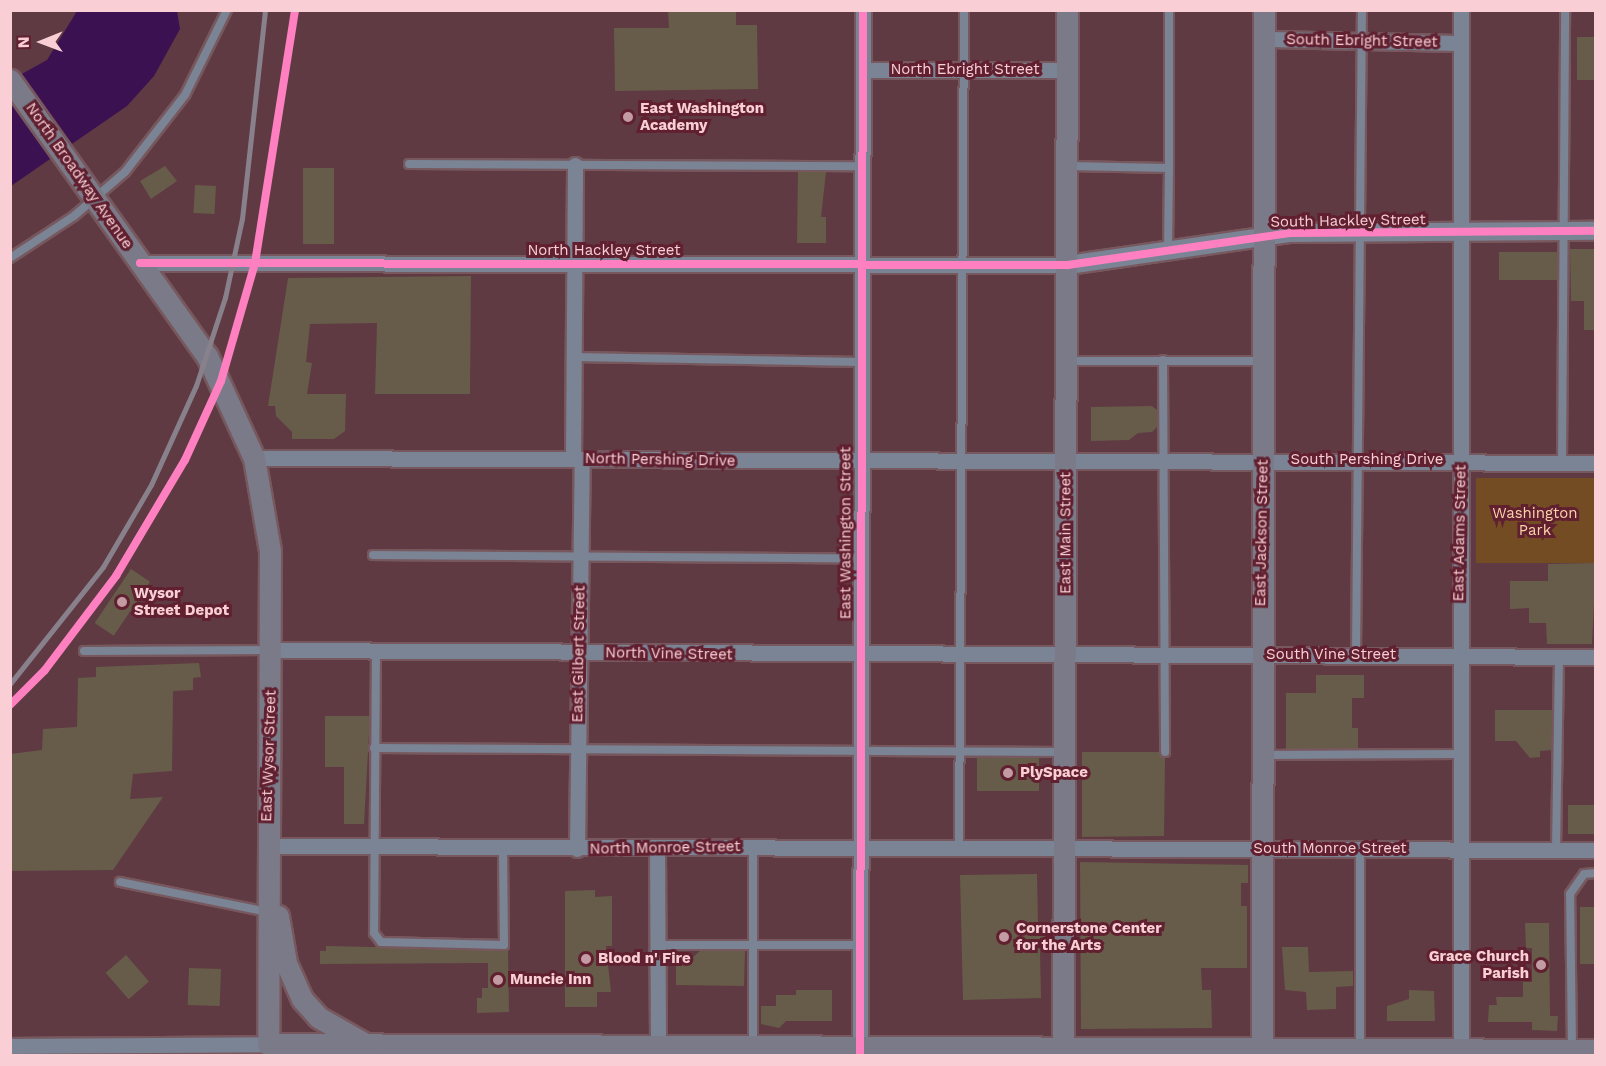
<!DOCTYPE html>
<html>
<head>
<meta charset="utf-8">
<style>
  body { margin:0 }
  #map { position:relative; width:1606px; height:1066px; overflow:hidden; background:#5f3a42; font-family:"Work Sans",sans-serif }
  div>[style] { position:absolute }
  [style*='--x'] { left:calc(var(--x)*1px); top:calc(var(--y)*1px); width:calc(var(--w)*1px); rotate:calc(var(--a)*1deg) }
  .green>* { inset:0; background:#734c24; transform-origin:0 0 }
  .water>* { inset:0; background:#3c1152 }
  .building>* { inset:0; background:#675c49; transform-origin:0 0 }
  .roads { filter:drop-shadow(2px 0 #77585e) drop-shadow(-2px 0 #77585e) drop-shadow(0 2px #77585e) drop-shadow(0 -2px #77585e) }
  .service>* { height:8px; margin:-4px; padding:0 4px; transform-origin:4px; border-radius:4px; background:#7a8494 }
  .minor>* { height:15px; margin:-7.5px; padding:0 7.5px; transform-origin:7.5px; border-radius:7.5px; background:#7a8494 }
  .tertiary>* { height:18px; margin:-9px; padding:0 9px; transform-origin:9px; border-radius:9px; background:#7a8494 }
  .secondary>* { height:21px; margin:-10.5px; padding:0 10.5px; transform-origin:10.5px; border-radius:10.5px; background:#7b7a89 }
  .rail>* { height:4.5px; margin:-2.25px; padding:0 2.25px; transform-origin:2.25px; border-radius:2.25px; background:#88818c }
  .cycleway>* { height:8px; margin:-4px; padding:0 4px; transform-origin:4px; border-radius:4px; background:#ff80c0 }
  .dots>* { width:16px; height:16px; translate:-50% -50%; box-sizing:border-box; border:3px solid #612030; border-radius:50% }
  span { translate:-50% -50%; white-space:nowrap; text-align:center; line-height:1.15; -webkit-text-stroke:6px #612030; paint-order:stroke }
  .street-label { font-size:15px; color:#f9cfd5 }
  .poi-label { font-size:15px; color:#f9cfd5; font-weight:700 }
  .left { translate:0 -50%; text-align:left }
  .right { translate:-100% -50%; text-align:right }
  .park-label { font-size:15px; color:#fcd4a8 }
  .frame { position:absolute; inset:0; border:12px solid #f9cfd5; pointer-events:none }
  .north { position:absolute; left:12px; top:12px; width:60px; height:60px; -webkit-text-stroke:4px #612030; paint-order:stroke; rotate:269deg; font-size:16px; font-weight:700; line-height:24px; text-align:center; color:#f9cfd5 }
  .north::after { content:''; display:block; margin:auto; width:21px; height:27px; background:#f9cfd5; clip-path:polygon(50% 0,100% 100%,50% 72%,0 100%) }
</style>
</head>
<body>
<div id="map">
  <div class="green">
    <div style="left:1595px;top:478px;width:85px;height:119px;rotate:90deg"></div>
  </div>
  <div class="water">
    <div style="clip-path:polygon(77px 11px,177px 11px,180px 29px,154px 76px,127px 106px,11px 186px,11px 80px,47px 60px)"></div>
  </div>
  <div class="building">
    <div style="clip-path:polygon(668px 10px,736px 10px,736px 25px,757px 25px,758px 89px,615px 91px,614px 28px,669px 28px)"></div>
    <div style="left:1577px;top:37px;width:19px;height:43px"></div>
    <div style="clip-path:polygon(165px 166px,177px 181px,151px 199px,140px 181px)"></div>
    <div style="left:303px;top:168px;width:31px;height:76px"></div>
    <div style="clip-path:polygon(798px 172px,826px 172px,821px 217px,826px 217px,826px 243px,797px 243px)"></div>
    <div style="left:195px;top:185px;width:21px;height:28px;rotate:3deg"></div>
    <div style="clip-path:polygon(1570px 249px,1596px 249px,1596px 330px,1584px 330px,1584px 301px,1571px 301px)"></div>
    <div style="left:1557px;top:252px;width:28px;height:58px;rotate:90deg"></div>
    <div style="clip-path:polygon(471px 276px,470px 394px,375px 394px,377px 323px,310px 324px,306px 362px,312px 363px,307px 394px,346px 394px,345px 431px,334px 439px,292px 439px,292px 432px,276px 416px,275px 406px,268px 406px,288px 278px)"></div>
    <div style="clip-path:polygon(1152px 406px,1157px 410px,1157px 427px,1152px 432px,1138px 433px,1129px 440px,1091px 441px,1091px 407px)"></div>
    <div style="clip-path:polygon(1596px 563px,1592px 644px,1547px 644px,1546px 623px,1529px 623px,1529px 608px,1510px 609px,1510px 581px,1548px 581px,1548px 564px)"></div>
    <div style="left:131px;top:569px;width:23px;height:65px;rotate:34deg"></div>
    <div style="clip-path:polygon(199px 663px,201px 677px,193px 678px,193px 690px,173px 691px,172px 771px,133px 774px,130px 799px,163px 797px,113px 870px,10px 871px,10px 754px,42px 750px,43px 729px,77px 727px,78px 678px,96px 677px,96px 667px)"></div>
    <div style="clip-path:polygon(1316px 675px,1364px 675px,1364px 698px,1352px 698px,1352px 728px,1358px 728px,1358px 749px,1286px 749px,1286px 693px,1316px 693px)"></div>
    <div style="clip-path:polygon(1495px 710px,1552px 710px,1552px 750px,1540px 751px,1540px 757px,1530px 758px,1516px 741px,1495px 741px)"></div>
    <div style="clip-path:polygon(325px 716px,370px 716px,364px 824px,344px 824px,344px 767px,325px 767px)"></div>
    <div style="clip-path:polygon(1082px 752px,1159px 752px,1165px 758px,1164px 836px,1082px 837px)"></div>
    <div style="left:977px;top:758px;width:62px;height:33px"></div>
    <div style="left:1568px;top:805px;width:28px;height:29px"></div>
    <div style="clip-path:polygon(1080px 862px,1248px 865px,1248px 883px,1241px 883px,1241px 906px,1247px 906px,1247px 968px,1201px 968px,1202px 990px,1211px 990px,1212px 1028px,1081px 1029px)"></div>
    <div style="clip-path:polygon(1037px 874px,1038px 924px,1045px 924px,1046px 950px,1040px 950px,1041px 998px,963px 1000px,960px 875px)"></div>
    <div style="clip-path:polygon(595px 890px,595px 897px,612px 896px,612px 946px,606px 946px,611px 992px,597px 992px,597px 1007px,565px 1007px,565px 891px)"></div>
    <div style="left:1580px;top:907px;width:16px;height:57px"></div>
    <div style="clip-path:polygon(1525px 923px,1549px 923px,1550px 1016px,1558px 1016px,1557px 1031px,1532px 1030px,1532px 1022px,1488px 1022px,1489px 1005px,1497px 1005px,1496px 997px,1523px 997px,1523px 982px,1532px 982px,1532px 948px,1526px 948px)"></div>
    <div style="clip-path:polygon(326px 946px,508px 950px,509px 1012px,477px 1013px,477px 998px,482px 998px,482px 988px,488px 988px,488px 963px,320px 964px,320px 951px,326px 951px)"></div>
    <div style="clip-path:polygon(1282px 947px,1308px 947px,1309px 972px,1353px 971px,1353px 986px,1336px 987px,1336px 1009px,1307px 1010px,1306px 992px,1285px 990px)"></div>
    <div style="clip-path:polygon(700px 951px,745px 951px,744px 986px,676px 985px,676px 957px,692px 958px)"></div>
    <div style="left:126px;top:955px;width:35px;height:27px;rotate:49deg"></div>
    <div style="left:189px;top:968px;width:32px;height:37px;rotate:2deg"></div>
    <div style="clip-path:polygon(796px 990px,832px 990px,832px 1021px,786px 1021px,779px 1028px,761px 1024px,761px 1006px,776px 1006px,776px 995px,796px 995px)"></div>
    <div style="clip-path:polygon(1409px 990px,1434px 991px,1435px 1021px,1387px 1021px,1387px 1006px,1409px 999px)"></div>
  </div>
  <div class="roads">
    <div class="service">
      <div style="--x:409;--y:164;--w:452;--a:0.3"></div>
      <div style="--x:1068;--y:166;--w:101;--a:1.1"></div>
      <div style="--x:1169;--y:168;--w:158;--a:-90"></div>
      <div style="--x:1168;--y:250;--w:82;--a:-89.3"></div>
      <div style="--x:10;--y:258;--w:77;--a:-33.3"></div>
      <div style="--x:74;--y:216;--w:67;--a:-40.8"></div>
      <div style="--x:125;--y:172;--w:98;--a:-52.1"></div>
      <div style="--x:185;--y:95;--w:95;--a:-63.7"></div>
      <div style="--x:574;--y:357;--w:286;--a:1"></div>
      <div style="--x:1163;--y:360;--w:392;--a:89.7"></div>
      <div style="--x:1067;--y:361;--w:195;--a:0"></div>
      <div style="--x:1562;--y:463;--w:453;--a:-89.6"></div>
      <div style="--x:373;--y:555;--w:486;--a:0.4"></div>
      <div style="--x:84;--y:651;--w:184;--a:-0.3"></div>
      <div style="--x:376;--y:651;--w:282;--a:90.4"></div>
      <div style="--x:374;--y:933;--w:11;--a:52"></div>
      <div style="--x:381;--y:942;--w:123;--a:1.4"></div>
      <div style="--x:504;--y:945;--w:97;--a:-90.6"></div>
      <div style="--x:1356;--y:654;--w:644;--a:-89.47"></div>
      <div style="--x:374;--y:748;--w:689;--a:0.33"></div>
      <div style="--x:1264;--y:755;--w:195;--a:-0.3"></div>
      <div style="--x:959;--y:849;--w:839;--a:-89.66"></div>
      <div style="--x:1556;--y:850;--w:193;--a:-89.1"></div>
      <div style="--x:120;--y:882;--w:150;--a:11.5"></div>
      <div style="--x:657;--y:945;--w:203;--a:0"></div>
      <div style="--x:753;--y:1046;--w:199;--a:-90"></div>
      <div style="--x:1360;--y:1048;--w:199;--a:-90"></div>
      <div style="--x:1572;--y:1049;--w:155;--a:-90.7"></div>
      <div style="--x:1570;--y:894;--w:24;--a:-55"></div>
      <div style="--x:1584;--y:874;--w:12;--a:-5"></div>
    </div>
    <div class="minor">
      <div style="--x:1264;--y:39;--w:197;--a:1.2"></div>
      <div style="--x:863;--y:70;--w:204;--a:0"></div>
      <div style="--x:140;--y:263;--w:928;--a:0.12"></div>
      <div style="--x:254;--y:458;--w:1342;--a:0.21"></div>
      <div style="--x:573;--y:459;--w:294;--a:-89.6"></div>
      <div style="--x:272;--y:650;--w:1324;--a:0.3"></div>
      <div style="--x:266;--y:846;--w:1330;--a:0.17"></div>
      <div style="--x:657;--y:848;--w:208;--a:89.7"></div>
      <div style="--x:577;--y:849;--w:390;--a:-89.3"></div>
      <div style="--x:10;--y:1046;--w:258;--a:-0.4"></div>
      <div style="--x:860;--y:1056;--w:1046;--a:-89.84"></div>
      <div style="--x:1461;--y:1056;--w:1046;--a:-90"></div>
    </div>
    <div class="tertiary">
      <div style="--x:1068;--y:265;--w:225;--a:-8.2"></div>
      <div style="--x:1291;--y:233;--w:305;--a:-0.4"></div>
    </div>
    <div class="secondary">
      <div style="--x:10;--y:80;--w:339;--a:54.5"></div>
      <div style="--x:207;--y:356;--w:112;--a:65.3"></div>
      <div style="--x:254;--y:458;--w:94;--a:80.2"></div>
      <div style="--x:270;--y:551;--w:493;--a:90.2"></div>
      <div style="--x:268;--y:1044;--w:1328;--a:0.26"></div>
      <div style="--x:278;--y:916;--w:48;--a:80.3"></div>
      <div style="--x:286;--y:963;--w:39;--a:66"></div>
      <div style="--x:302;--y:999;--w:24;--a:48"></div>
      <div style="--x:318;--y:1017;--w:59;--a:29.6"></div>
      <div style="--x:1063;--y:1056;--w:1046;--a:-89.78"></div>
      <div style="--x:1262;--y:1056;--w:1046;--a:-89.89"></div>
    </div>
  </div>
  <div class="rail">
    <div style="--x:10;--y:684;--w:149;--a:-51.5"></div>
    <div style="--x:103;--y:567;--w:95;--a:-59.7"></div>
    <div style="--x:151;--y:485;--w:109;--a:-65.6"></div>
    <div style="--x:196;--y:386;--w:93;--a:-71.8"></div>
    <div style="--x:225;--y:298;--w:81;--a:-77.9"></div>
    <div style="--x:242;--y:219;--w:210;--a:-83.7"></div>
  </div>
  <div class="cycleway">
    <div style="--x:140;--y:263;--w:928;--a:0.12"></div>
    <div style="--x:1068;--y:265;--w:225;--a:-8.2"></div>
    <div style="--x:1291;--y:233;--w:305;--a:-0.4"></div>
    <div style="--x:10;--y:705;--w:49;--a:-45"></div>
    <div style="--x:45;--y:670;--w:118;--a:-52.9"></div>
    <div style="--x:116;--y:576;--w:135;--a:-59.3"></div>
    <div style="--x:185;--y:460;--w:87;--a:-65.5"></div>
    <div style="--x:221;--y:381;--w:123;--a:-73.9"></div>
    <div style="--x:255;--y:263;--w:256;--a:-81"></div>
    <div style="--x:860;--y:1056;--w:1046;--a:-89.84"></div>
  </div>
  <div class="dots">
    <div style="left:628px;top:117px;background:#c39ba2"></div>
    <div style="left:122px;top:602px;background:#c39ba2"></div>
    <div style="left:1008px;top:773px;background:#c39ba2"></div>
    <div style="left:1004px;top:937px;background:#c39ba2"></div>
    <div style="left:586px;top:959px;background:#c39ba2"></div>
    <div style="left:1541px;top:965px;background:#c39ba2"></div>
    <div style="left:498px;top:980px;background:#c39ba2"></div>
  </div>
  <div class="street-label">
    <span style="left:1362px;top:41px;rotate:1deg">South Ebright Street</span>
    <span style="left:965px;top:70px">North Ebright Street</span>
    <span style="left:79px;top:176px;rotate:55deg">North Broadway Avenue</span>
    <span style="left:1348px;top:221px;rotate:-1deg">South Hackley Street</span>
    <span style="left:604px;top:251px">North Hackley Street</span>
    <span style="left:660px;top:460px;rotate:1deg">North Pershing Drive</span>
    <span style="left:1367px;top:460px">South Pershing Drive</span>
    <span style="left:846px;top:533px;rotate:-90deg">East Washington Street</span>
    <span style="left:1066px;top:533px;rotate:-90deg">East Main Street</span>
    <span style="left:1262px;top:533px;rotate:-89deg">East Jackson Street</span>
    <span style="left:1460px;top:533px;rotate:-89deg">East Adams Street</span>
    <span style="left:579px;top:654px;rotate:-89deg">East Gilbert Street</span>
    <span style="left:669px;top:654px;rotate:1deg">North Vine Street</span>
    <span style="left:1331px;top:655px">South Vine Street</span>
    <span style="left:269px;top:756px;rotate:-88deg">East Wysor Street</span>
    <span style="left:665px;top:848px;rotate:-1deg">North Monroe Street</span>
    <span style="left:1330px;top:849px">South Monroe Street</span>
  </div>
  <div class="poi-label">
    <span class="left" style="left:640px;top:117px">East Washington<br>Academy</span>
    <span class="left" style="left:134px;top:602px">Wysor<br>Street Depot</span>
    <span class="left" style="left:1020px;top:773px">PlySpace</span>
    <span class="left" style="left:1016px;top:937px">Cornerstone Center<br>for the Arts</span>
    <span class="right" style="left:1529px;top:965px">Grace Church<br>Parish</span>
    <span class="left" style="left:598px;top:959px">Blood n' Fire</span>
    <span class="left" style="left:510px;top:980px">Muncie Inn</span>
  </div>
  <div class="park-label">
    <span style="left:1535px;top:522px">Washington<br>Park</span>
  </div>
  <div class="frame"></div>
  <div class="north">N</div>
</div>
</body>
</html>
